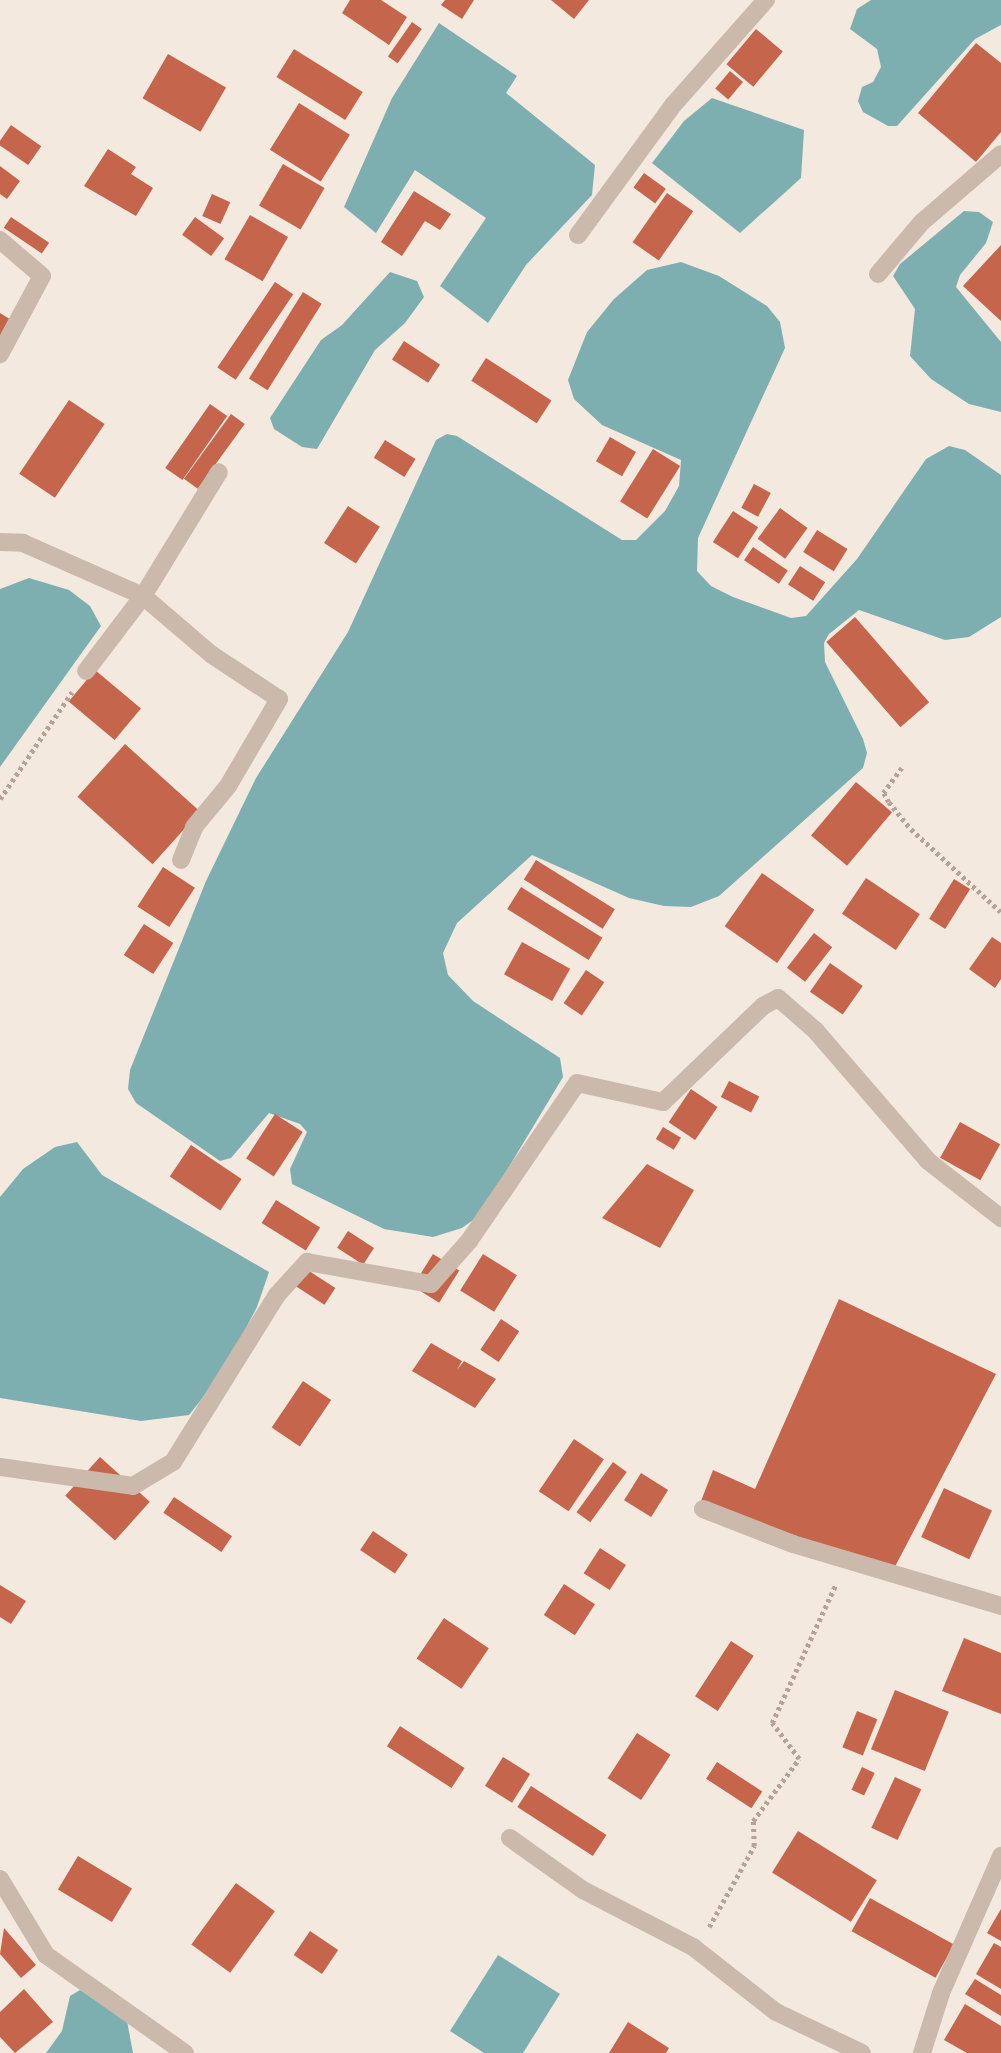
<!DOCTYPE html>
<html>
<head>
<meta charset="utf-8">
<style>
  body { margin:0 }
  #map { position:relative; width:1001px; height:2053px; overflow:hidden; background:#f3e9df; font-family:"Open Sans",sans-serif }
  div>[style] { position:absolute }
  [style*='--x'] { left:calc(var(--x)*1px); top:calc(var(--y)*1px); width:calc(var(--w)*1px); rotate:calc(var(--a)*1deg) }
  .water>* { inset:0; background:#7eafb0 }
  .building>* { inset:0; background:#c4654c; transform-origin:0 0 }
  .path>* { height:4.5px; margin-top:-2.25px; transform-origin:0; background:repeating-linear-gradient(90deg,#b7a395 0 3.5px,transparent 0 7px) }
  .minor>* { height:18px; margin:-9px; padding:0 9px; transform-origin:9px; border-radius:9px; background:#cbb9ab }
  span { translate:-50% -50%; white-space:nowrap; text-align:center; line-height:1.15; -webkit-text-stroke:5px #faf3ec; paint-order:stroke }
</style>
</head>
<body>
<div id="map">
  <div class="water">
    <div style="clip-path:polygon(871px 0,1001px 0,1001px 25px,975px 39px,897px 126px,888px 126px,863px 112px,858px 101px,862px 87px,873px 82px,881px 67px,877px 49px,850px 29px,857px 9px)"></div>
    <div style="clip-path:polygon(439px 23px,517px 76px,506px 93px,595px 165px,592px 195px,526px 265px,488px 323px,440px 286px,486px 218px,415px 170px,376px 233px,344px 207px,392px 98px)"></div>
    <div style="clip-path:polygon(712px 98px,804px 130px,801px 178px,740px 233px,652px 163px,684px 121px)"></div>
    <div style="clip-path:polygon(964px 211px,979px 212px,993px 222px,986px 243px,960px 275px,956px 287px,1001px 342px,1001px 412px,969px 404px,931px 379px,910px 356px,915px 309px,893px 276px,900px 264px)"></div>
    <div style="clip-path:polygon(681px 262px,719px 276px,767px 306px,780px 322px,785px 348px,698px 538px,697px 571px,711px 586px,733px 597px,791px 618px,806px 616px,857px 559px,926px 459px,949px 446px,965px 450px,1001px 475px,1001px 617px,969px 637px,945px 640px,859px 610px,829px 634px,824px 643px,825px 662px,863px 739px,867px 753px,863px 768px,719px 896px,691px 907px,664px 906px,629px 898px,532px 855px,457px 923px,443px 953px,448px 975px,473px 1001px,560px 1058px,563px 1077px,480px 1215px,462px 1228px,433px 1237px,384px 1229px,292px 1184px,290px 1169px,307px 1132px,300px 1124px,269px 1113px,231px 1158px,220px 1161px,136px 1103px,128px 1089px,130px 1070px,206px 881px,256px 778px,348px 632px,436px 440px,447px 434px,457px 436px,622px 540px,636px 540px,665px 511px,679px 486px,681px 460px,602px 425px,574px 399px,568px 380px,587px 332px,614px 299px,647px 270px)"></div>
    <div style="clip-path:polygon(390px 272px,417px 281px,424px 297px,405px 323px,375px 350px,317px 449px,302px 447px,274px 429px,270px 418px,321px 340px,342px 325px)"></div>
    <div style="clip-path:polygon(29px 578px,69px 590px,90px 606px,101px 626px,0 767px,0 589px)"></div>
    <div style="clip-path:polygon(77px 1142px,102px 1175px,269px 1272px,257px 1307px,221px 1375px,189px 1415px,141px 1421px,0 1398px,0 1197px,23px 1169px,55px 1147px)"></div>
    <div style="clip-path:polygon(498px 1955px,560px 1994px,523px 2053px,484px 2053px,450px 2031px)"></div>
    <div style="clip-path:polygon(80px 1990px,127px 2021px,133px 2053px,46px 2053px,62px 2031px,70px 1996px)"></div>
  </div>
  <div class="building">
    <div style="clip-path:polygon(350px 0,381px 0,407px 17px,389px 45px,342px 13px)"></div>
    <div style="clip-path:polygon(445px 0,474px 0,462px 19px,441px 5px)"></div>
    <div style="clip-path:polygon(551px 0,589px 0,574px 19px)"></div>
    <div style="left:412px;top:22px;width:12px;height:42px;rotate:35deg"></div>
    <div style="left:756px;top:29px;width:35px;height:46px;rotate:40deg"></div>
    <div style="clip-path:polygon(976px 43px,1001px 63px,1001px 132px,976px 162px,918px 113px)"></div>
    <div style="left:294px;top:49px;width:81px;height:33px;rotate:32deg"></div>
    <div style="left:168px;top:54px;width:67px;height:51px;rotate:30deg"></div>
    <div style="left:730px;top:71px;width:17px;height:23px;rotate:40deg"></div>
    <div style="left:299px;top:103px;width:60px;height:55px;rotate:32deg"></div>
    <div style="left:11px;top:125px;width:37px;height:23px;rotate:35deg"></div>
    <div style="clip-path:polygon(108px 149px,136px 167px,131px 174px,153px 188px,136px 216px,84px 186px)"></div>
    <div style="left:283px;top:164px;width:48px;height:48px;rotate:30deg"></div>
    <div style="clip-path:polygon(0 166px,20px 181px,7px 199px,0 194px)"></div>
    <div style="left:644px;top:173px;width:27px;height:18px;rotate:36deg"></div>
    <div style="clip-path:polygon(414px 191px,451px 214px,440px 230px,425px 221px,402px 256px,381px 242px)"></div>
    <div style="left:667px;top:193px;width:32px;height:60px;rotate:35deg"></div>
    <div style="left:212px;top:194px;width:20px;height:24px;rotate:24deg"></div>
    <div style="left:250px;top:215px;width:44px;height:51px;rotate:30deg"></div>
    <div style="left:11px;top:217px;width:46px;height:13px;rotate:34deg"></div>
    <div style="left:195px;top:217px;width:36px;height:22px;rotate:36deg"></div>
    <div style="clip-path:polygon(1001px 245px,1001px 321px,963px 286px)"></div>
    <div style="left:275px;top:282px;width:22px;height:103px;rotate:34deg"></div>
    <div style="left:303px;top:292px;width:22px;height:102px;rotate:32deg"></div>
    <div style="clip-path:polygon(0 313px,13px 321px,0 341px)"></div>
    <div style="left:404px;top:341px;width:43px;height:22px;rotate:33deg"></div>
    <div style="left:486px;top:358px;width:78px;height:27px;rotate:33deg"></div>
    <div style="left:69px;top:400px;width:43px;height:89px;rotate:34deg"></div>
    <div style="left:210px;top:404px;width:21px;height:78px;rotate:35deg"></div>
    <div style="left:231px;top:414px;width:17px;height:80px;rotate:36deg"></div>
    <div style="left:610px;top:437px;width:30px;height:28px;rotate:30deg"></div>
    <div style="left:385px;top:440px;width:36px;height:21px;rotate:32deg"></div>
    <div style="left:653px;top:449px;width:32px;height:62px;rotate:32deg"></div>
    <div style="left:754px;top:484px;width:19px;height:27px;rotate:28deg"></div>
    <div style="left:348px;top:506px;width:38px;height:44px;rotate:33deg"></div>
    <div style="left:780px;top:508px;width:34px;height:38px;rotate:36deg"></div>
    <div style="left:733px;top:511px;width:30px;height:37px;rotate:33deg"></div>
    <div style="left:817px;top:530px;width:36px;height:26px;rotate:32deg"></div>
    <div style="left:753px;top:547px;width:42px;height:16px;rotate:34deg"></div>
    <div style="left:800px;top:566px;width:30px;height:22px;rotate:33deg"></div>
    <div style="left:855px;top:617px;width:113px;height:38px;rotate:49deg"></div>
    <div style="left:95px;top:670px;width:60px;height:41px;rotate:40deg"></div>
    <div style="left:125px;top:744px;width:101px;height:71px;rotate:42deg"></div>
    <div style="left:856px;top:782px;width:47px;height:70px;rotate:40deg"></div>
    <div style="left:536px;top:860px;width:93px;height:23px;rotate:32deg"></div>
    <div style="left:163px;top:867px;width:38px;height:47px;rotate:33deg"></div>
    <div style="left:762px;top:873px;width:64px;height:65px;rotate:35deg"></div>
    <div style="left:866px;top:878px;width:65px;height:43px;rotate:34deg"></div>
    <div style="left:954px;top:879px;width:19px;height:47px;rotate:32deg"></div>
    <div style="left:521px;top:887px;width:96px;height:26px;rotate:32deg"></div>
    <div style="left:144px;top:924px;width:35px;height:37px;rotate:33deg"></div>
    <div style="left:814px;top:933px;width:23px;height:44px;rotate:38deg"></div>
    <div style="clip-path:polygon(992px 937px,1001px 943px,1001px 979px,995px 988px,969px 969px)"></div>
    <div style="left:522px;top:942px;width:55px;height:37px;rotate:29deg"></div>
    <div style="left:830px;top:963px;width:40px;height:35px;rotate:35deg"></div>
    <div style="left:586px;top:970px;width:22px;height:40px;rotate:34deg"></div>
    <div style="left:729px;top:1081px;width:34px;height:18px;rotate:27deg"></div>
    <div style="left:691px;top:1089px;width:32px;height:40px;rotate:34deg"></div>
    <div style="left:275px;top:1114px;width:33px;height:53px;rotate:33deg"></div>
    <div style="left:960px;top:1122px;width:46px;height:41px;rotate:29deg"></div>
    <div style="left:663px;top:1127px;width:21px;height:14px;rotate:31deg"></div>
    <div style="left:191px;top:1145px;width:61px;height:38px;rotate:34deg"></div>
    <div style="clip-path:polygon(647px 1164px,694px 1190px,660px 1248px,602px 1218px)"></div>
    <div style="left:276px;top:1200px;width:52px;height:27px;rotate:32deg"></div>
    <div style="left:348px;top:1231px;width:31px;height:20px;rotate:33deg"></div>
    <div style="left:433px;top:1254px;width:31px;height:38px;rotate:32deg"></div>
    <div style="left:483px;top:1254px;width:40px;height:43px;rotate:32deg"></div>
    <div style="left:306px;top:1269px;width:35px;height:20px;rotate:33deg"></div>
    <div style="clip-path:polygon(839px 1299px,996px 1374px,889px 1578px,701px 1501px,713px 1470px,755px 1489px)"></div>
    <div style="left:501px;top:1319px;width:22px;height:37px;rotate:34deg"></div>
    <div style="clip-path:polygon(431px 1343px,462px 1361px,457px 1370px,464px 1361px,496px 1379px,475px 1408px,412px 1371px)"></div>
    <div style="left:303px;top:1381px;width:34px;height:56px;rotate:34deg"></div>
    <div style="left:574px;top:1439px;width:36px;height:63px;rotate:34deg"></div>
    <div style="left:100px;top:1457px;width:67px;height:52px;rotate:42deg"></div>
    <div style="left:613px;top:1462px;width:17px;height:62px;rotate:36deg"></div>
    <div style="left:641px;top:1473px;width:32px;height:32px;rotate:32deg"></div>
    <div style="left:944px;top:1488px;width:53px;height:54px;rotate:25deg"></div>
    <div style="left:174px;top:1497px;width:70px;height:19px;rotate:34deg"></div>
    <div style="left:373px;top:1531px;width:42px;height:23px;rotate:34deg"></div>
    <div style="left:600px;top:1548px;width:31px;height:30px;rotate:33deg"></div>
    <div style="left:564px;top:1584px;width:37px;height:37px;rotate:33deg"></div>
    <div style="clip-path:polygon(0 1585px,26px 1601px,11px 1624px,0 1617px)"></div>
    <div style="left:444px;top:1618px;width:54px;height:49px;rotate:34deg"></div>
    <div style="clip-path:polygon(964px 1638px,1001px 1653px,1001px 1714px,942px 1691px)"></div>
    <div style="left:731px;top:1641px;width:27px;height:66px;rotate:33deg"></div>
    <div style="left:895px;top:1690px;width:58px;height:64px;rotate:22deg"></div>
    <div style="left:857px;top:1711px;width:22px;height:39px;rotate:22deg"></div>
    <div style="left:400px;top:1726px;width:77px;height:24px;rotate:33deg"></div>
    <div style="left:637px;top:1733px;width:40px;height:54px;rotate:33deg"></div>
    <div style="left:503px;top:1757px;width:32px;height:34px;rotate:32deg"></div>
    <div style="left:717px;top:1762px;width:54px;height:20px;rotate:33deg"></div>
    <div style="left:862px;top:1767px;width:14px;height:25px;rotate:25deg"></div>
    <div style="left:895px;top:1777px;width:29px;height:56px;rotate:25deg"></div>
    <div style="left:531px;top:1786px;width:90px;height:25px;rotate:33deg"></div>
    <div style="left:798px;top:1831px;width:93px;height:49px;rotate:32deg"></div>
    <div style="left:78px;top:1856px;width:63px;height:39px;rotate:31deg"></div>
    <div style="left:236px;top:1883px;width:48px;height:76px;rotate:36deg"></div>
    <div style="left:870px;top:1898px;width:96px;height:38px;rotate:29deg"></div>
    <div style="clip-path:polygon(1001px 1909px,1001px 1941px,987px 1933px)"></div>
    <div style="clip-path:polygon(4px 1928px,36px 1965px,21px 1978px,0 1954px)"></div>
    <div style="left:310px;top:1931px;width:34px;height:29px;rotate:34deg"></div>
    <div style="clip-path:polygon(994px 1943px,1001px 1947px,1001px 1989px,976px 1974px)"></div>
    <div style="clip-path:polygon(975px 1979px,1001px 1995px,1001px 2016px,965px 1994px)"></div>
    <div style="clip-path:polygon(24px 1989px,53px 2022px,15px 2053px,0 2037px,0 2012px)"></div>
    <div style="clip-path:polygon(965px 2004px,1001px 2026px,1001px 2053px,967px 2053px,944px 2040px)"></div>
    <div style="clip-path:polygon(628px 2022px,669px 2048px,666px 2053px,609px 2053px)"></div>
  </div>
  <div class="path">
    <div style="--x:902;--y:768;--w:31;--a:126"></div>
    <div style="--x:884;--y:793;--w:10;--a:61"></div>
    <div style="--x:889;--y:802;--w:35;--a:51"></div>
    <div style="--x:911;--y:829;--w:122;--a:42.7"></div>
    <div style="--x:0;--y:799;--w:129;--a:-56.1"></div>
    <div style="--x:709;--y:1927;--w:93;--a:-60.9"></div>
    <div style="--x:754;--y:1846;--w:25;--a:-92"></div>
    <div style="--x:753;--y:1821;--w:77;--a:-53.4"></div>
    <div style="--x:799;--y:1759;--w:45;--a:-126.9"></div>
    <div style="--x:772;--y:1723;--w:153;--a:-65.3"></div>
  </div>
  <div class="minor">
    <div style="--x:578;--y:235;--w:162;--a:-53.8"></div>
    <div style="--x:674;--y:104;--w:139;--a:-48.5"></div>
    <div style="--x:0;--y:240;--w:55;--a:40.6"></div>
    <div style="--x:42;--y:276;--w:89;--a:118.3"></div>
    <div style="--x:878;--y:274;--w:68;--a:-49.8"></div>
    <div style="--x:922;--y:222;--w:104;--a:-40.7"></div>
    <div style="--x:0;--y:542;--w:23;--a:2"></div>
    <div style="--x:23;--y:543;--w:131;--a:23.8"></div>
    <div style="--x:143;--y:596;--w:94;--a:127.2"></div>
    <div style="--x:181;--y:860;--w:35;--a:-68"></div>
    <div style="--x:194;--y:827;--w:53;--a:-50.3"></div>
    <div style="--x:228;--y:786;--w:101;--a:-59.6"></div>
    <div style="--x:279;--y:699;--w:80;--a:-146.7"></div>
    <div style="--x:212;--y:655;--w:91;--a:-139.5"></div>
    <div style="--x:143;--y:596;--w:145;--a:-58.5"></div>
    <div style="--x:0;--y:1467;--w:134;--a:8.1"></div>
    <div style="--x:133;--y:1486;--w:47;--a:-31"></div>
    <div style="--x:173;--y:1462;--w:197;--a:-58.1"></div>
    <div style="--x:277;--y:1295;--w:45;--a:-47.7"></div>
    <div style="--x:307;--y:1262;--w:126;--a:10.1"></div>
    <div style="--x:431;--y:1284;--w:57;--a:-48.5"></div>
    <div style="--x:469;--y:1241;--w:191;--a:-55.6"></div>
    <div style="--x:577;--y:1083;--w:88;--a:12.5"></div>
    <div style="--x:663;--y:1102;--w:139;--a:-43.8"></div>
    <div style="--x:763;--y:1006;--w:17;--a:-28"></div>
    <div style="--x:778;--y:998;--w:49;--a:40.9"></div>
    <div style="--x:815;--y:1030;--w:173;--a:49.2"></div>
    <div style="--x:928;--y:1161;--w:93;--a:38"></div>
    <div style="--x:703;--y:1509;--w:97;--a:21.3"></div>
    <div style="--x:793;--y:1544;--w:217;--a:16.6"></div>
    <div style="--x:510;--y:1838;--w:90;--a:35.5"></div>
    <div style="--x:583;--y:1890;--w:124;--a:27.4"></div>
    <div style="--x:693;--y:1947;--w:105;--a:38.1"></div>
    <div style="--x:776;--y:2012;--w:95;--a:25.5"></div>
    <div style="--x:0;--y:1879;--w:89;--a:58.8"></div>
    <div style="--x:46;--y:1955;--w:170;--a:35.2"></div>
    <div style="--x:922;--y:2053;--w:63;--a:-72.4"></div>
    <div style="--x:941;--y:1993;--w:150;--a:-66.3"></div>
  </div>
</div>
</body>
</html>
